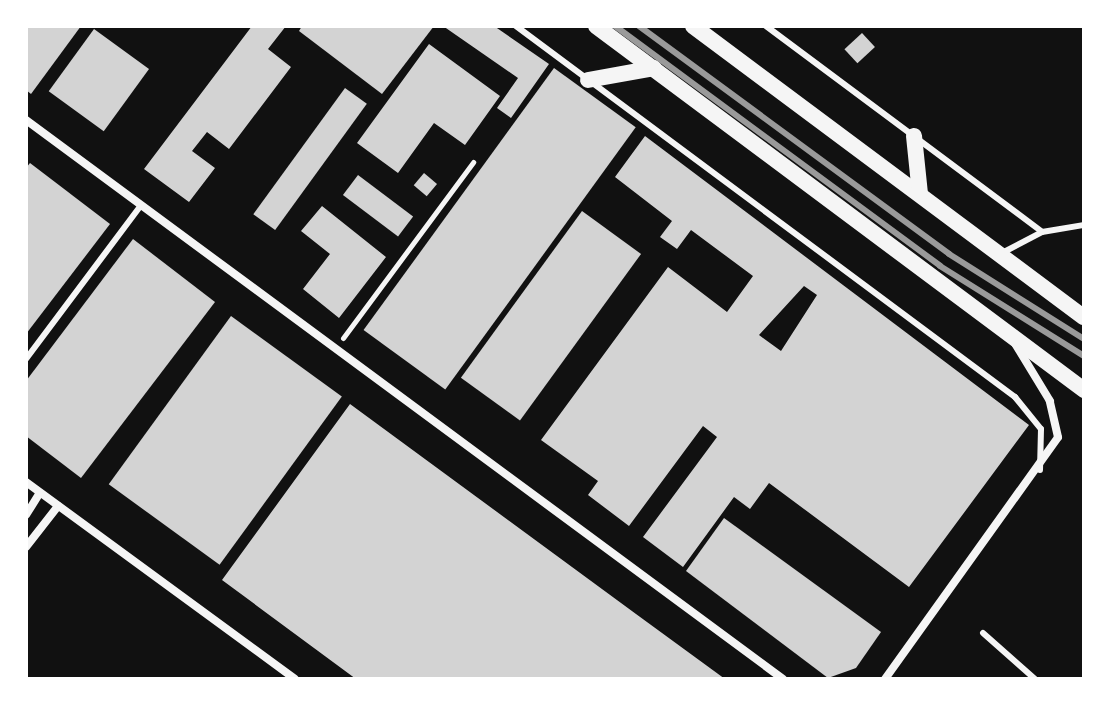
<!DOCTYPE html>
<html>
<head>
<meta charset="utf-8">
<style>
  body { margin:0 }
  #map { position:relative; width:1110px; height:705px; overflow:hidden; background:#111; font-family:Poppins,sans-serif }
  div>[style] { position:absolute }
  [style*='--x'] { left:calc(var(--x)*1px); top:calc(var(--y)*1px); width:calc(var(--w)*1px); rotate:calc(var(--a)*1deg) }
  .building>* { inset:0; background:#d3d3d3; transform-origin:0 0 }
  .path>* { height:5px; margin:-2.5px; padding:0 2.5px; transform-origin:2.5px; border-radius:2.5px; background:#f5f5f5 }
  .service>* { height:6px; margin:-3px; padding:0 3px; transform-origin:3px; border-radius:3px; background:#f5f5f5 }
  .minor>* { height:8px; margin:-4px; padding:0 4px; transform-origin:4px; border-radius:4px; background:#f5f5f5 }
  .secondary>* { height:16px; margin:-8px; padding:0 8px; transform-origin:8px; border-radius:8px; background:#f5f5f5 }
  .rail>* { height:6px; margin:-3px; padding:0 3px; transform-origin:3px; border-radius:3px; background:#9a9a9a }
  span { translate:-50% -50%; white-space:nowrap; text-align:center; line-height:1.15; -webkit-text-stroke:6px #fff; paint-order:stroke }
  .frame { position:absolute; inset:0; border:28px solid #fff; pointer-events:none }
</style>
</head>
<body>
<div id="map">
  <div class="building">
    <div style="clip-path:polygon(26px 26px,81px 26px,31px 94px,26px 90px)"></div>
    <div style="clip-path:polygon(252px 26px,286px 26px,268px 49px,291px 67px,229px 149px,207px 132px,192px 151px,215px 168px,189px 202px,144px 169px)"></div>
    <div style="clip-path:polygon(302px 26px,434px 26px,382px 94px,299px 31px)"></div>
    <div style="clip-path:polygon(443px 26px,494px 26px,549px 64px,511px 118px,497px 108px,518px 78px)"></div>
    <div style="left:94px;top:29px;width:68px;height:77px;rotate:36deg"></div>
    <div style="left:862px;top:33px;width:19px;height:24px;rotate:47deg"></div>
    <div style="clip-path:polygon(429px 44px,500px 96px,465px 145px,434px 123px,398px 173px,357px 143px)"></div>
    <div style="left:554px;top:68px;width:101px;height:324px;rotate:36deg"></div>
    <div style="left:345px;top:88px;width:27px;height:156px;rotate:36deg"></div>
    <div style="clip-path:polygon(evenodd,645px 136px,1029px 425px,909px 587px,769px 483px,750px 509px,734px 497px,683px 567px,643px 537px,717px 437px,703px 426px,629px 526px,588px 495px,598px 481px,541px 440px,668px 267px,727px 312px,753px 276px,691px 230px,677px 249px,660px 237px,672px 221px,615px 177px,645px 136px,804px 286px,817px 295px,781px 351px,759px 335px,804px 286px)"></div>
    <div style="clip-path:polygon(30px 163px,110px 224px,26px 334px,26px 168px)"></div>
    <div style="left:424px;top:173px;width:17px;height:16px;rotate:40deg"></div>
    <div style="left:358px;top:175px;width:69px;height:25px;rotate:37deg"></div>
    <div style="clip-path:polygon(322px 206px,386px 257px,339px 318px,303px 289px,330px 254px,301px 231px)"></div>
    <div style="left:582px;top:211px;width:73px;height:206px;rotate:36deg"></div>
    <div style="clip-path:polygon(133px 239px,215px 302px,81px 478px,26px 436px,26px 381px)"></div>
    <div style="left:231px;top:316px;width:137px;height:208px;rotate:36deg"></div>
    <div style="clip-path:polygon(350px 404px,636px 614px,725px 679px,356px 679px,222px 580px)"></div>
    <div style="clip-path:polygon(724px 518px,881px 632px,856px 668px,828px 678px,686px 571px)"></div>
  </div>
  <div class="path">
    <div style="--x:343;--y:338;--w:219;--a:-53.5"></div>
  </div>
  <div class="service">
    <div style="--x:516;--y:26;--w:622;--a:36.63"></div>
    <div style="--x:1015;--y:397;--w:41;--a:50.9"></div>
    <div style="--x:1041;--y:429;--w:41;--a:91.4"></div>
    <div style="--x:766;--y:26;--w:344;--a:36.7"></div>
    <div style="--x:1002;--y:253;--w:45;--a:-27.7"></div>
    <div style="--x:1042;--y:232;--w:43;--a:-9.5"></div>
    <div style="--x:26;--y:359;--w:192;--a:-53.2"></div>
    <div style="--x:983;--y:633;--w:69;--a:41.5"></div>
  </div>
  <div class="minor">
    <div style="--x:26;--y:120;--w:941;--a:36.44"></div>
    <div style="--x:26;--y:482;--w:333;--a:36.2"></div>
    <div style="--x:26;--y:515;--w:26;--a:-58"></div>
    <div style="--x:26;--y:547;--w:52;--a:-52"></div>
    <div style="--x:885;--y:679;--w:297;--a:-54.4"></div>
    <div style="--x:1058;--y:437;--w:37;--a:-103"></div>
    <div style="--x:1050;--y:401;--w:66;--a:-121.3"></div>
  </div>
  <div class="secondary">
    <div style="--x:596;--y:26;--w:609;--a:36.72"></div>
    <div style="--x:693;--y:26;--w:487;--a:36.7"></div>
    <div style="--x:588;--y:80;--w:67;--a:-10.3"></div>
    <div style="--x:914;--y:136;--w:58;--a:84.1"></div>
  </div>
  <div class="rail">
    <div style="--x:615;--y:26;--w:404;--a:36.4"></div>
    <div style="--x:940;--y:266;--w:170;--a:32"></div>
    <div style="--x:639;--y:26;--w:385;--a:36.3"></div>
    <div style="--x:949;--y:254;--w:160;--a:32.2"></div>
  </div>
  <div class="frame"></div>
</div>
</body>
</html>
